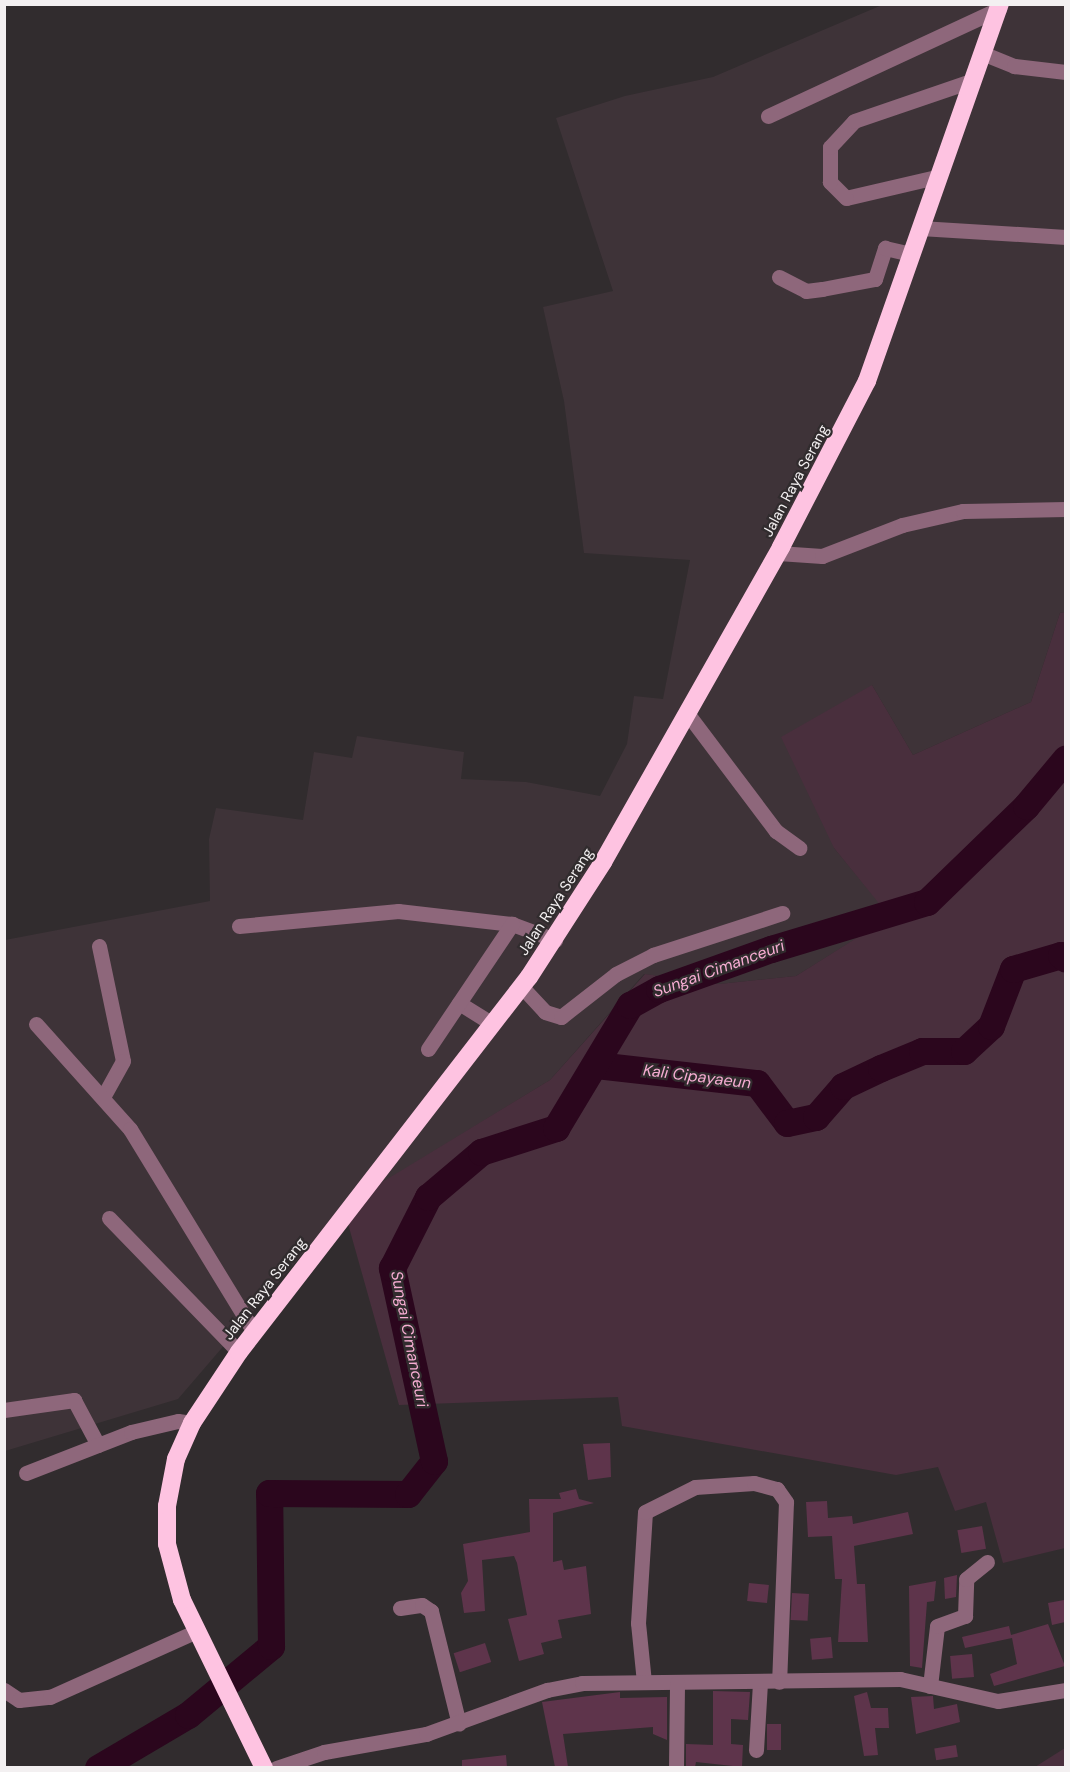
<!DOCTYPE html>
<html>
<head>
<meta charset="utf-8">
<style>
  body { margin:0 }
  #map { position:relative; width:1070px; height:1772px; overflow:hidden; background:#312c2e; font-family:"DM Sans",sans-serif }
  div>[style] { position:absolute }
  [style*='--x'] { left:calc(var(--x)*1px); top:calc(var(--y)*1px); width:calc(var(--w)*1px); rotate:calc(var(--a)*1deg) }
  .built>* { inset:0; background:#3e3338 }
  .green>* { inset:0; background:#492f3d }
  .river>* { height:27px; margin:-13.5px; padding:0 13.5px; transform-origin:13.5px; border-radius:13.5px; background:#2b061d }
  .building>* { inset:0; background:#5e344b; transform-origin:0 0 }
  .minor>* { height:15px; margin:-7.5px; padding:0 7.5px; transform-origin:7.5px; border-radius:7.5px; background:#8e677b }
  .highway>* { height:18px; margin:-9px; padding:0 9px; transform-origin:9px; border-radius:9px; background:#fec3e1 }
  span { translate:-50% -50%; white-space:nowrap; text-align:center; line-height:1.15; -webkit-text-stroke:4.5px #312c2e; paint-order:stroke }
  .street-label { font-size:15px; color:#f3f0f1 }
  .water-label { font-size:16px; color:#f7add3; font-style:italic }
  .frame { position:absolute; inset:0; border:6px solid #f3f0f1; pointer-events:none }
</style>
</head>
<body>
<div id="map">
  <div class="built">
    <div style="clip-path:polygon(882px 5px,1065px 5px,1065px 612px,1060px 613px,1031px 702px,913px 755px,872px 685px,834px 848px,891px 917px,796px 976px,719px 984px,644px 974px,550px 1080px,343px 1207px,178px 1399px,5px 1451px,5px 940px,210px 901px,209px 839px,216px 808px,303px 820px,314px 752px,352px 758px,357px 736px,464px 752px,461px 779px,526px 782px,600px 796px,627px 744px,634px 696px,663px 699px,690px 560px,584px 553px,564px 401px,543px 307px,613px 291px,556px 118px,625px 96px,713px 77px)"></div>
  </div>
  <div class="green">
    <div style="clip-path:polygon(1065px 612px,1065px 1548px,1003px 1563px,986px 1502px,955px 1511px,938px 1467px,896px 1475px,622px 1426px,618px 1397px,399px 1405px,343px 1206px,550px 1080px,645px 974px,719px 984px,796px 976px,890px 917px,834px 848px,781px 737px,872px 685px,913px 755px,1031px 702px,1060px 613px)"></div>
    <div style="clip-path:polygon(1065px 1748px,1065px 1767px,1035px 1767px)"></div>
  </div>
  <div class="river">
    <div style="--x:596;--y:1065;--w:162;--a:6.4"></div>
    <div style="--x:757;--y:1083;--w:50;--a:53.1"></div>
    <div style="--x:787;--y:1123;--w:30;--a:-12"></div>
    <div style="--x:816;--y:1117;--w:41;--a:-48.9"></div>
    <div style="--x:843;--y:1086;--w:42;--a:-25.3"></div>
    <div style="--x:881;--y:1068;--w:44;--a:-22.5"></div>
    <div style="--x:922;--y:1051;--w:42;--a:0"></div>
    <div style="--x:964;--y:1051;--w:37;--a:-43"></div>
    <div style="--x:991;--y:1026;--w:61;--a:-68.9"></div>
    <div style="--x:1013;--y:969;--w:50;--a:-16.3"></div>
    <div style="--x:1061;--y:955;--w:6;--a:39"></div>
    <div style="--x:98;--y:1768;--w:104;--a:-30.5"></div>
    <div style="--x:188;--y:1715;--w:108;--a:-39.7"></div>
    <div style="--x:271;--y:1646;--w:153;--a:-90.7"></div>
    <div style="--x:269;--y:1493;--w:139;--a:0.4"></div>
    <div style="--x:408;--y:1494;--w:42;--a:-51.8"></div>
    <div style="--x:434;--y:1461;--w:198;--a:-102.3"></div>
    <div style="--x:392;--y:1268;--w:80;--a:-63.1"></div>
    <div style="--x:428;--y:1197;--w:70;--a:-40.3"></div>
    <div style="--x:481;--y:1152;--w:79;--a:-17.7"></div>
    <div style="--x:556;--y:1128;--w:144;--a:-59"></div>
    <div style="--x:630;--y:1005;--w:33;--a:-29"></div>
    <div style="--x:659;--y:989;--w:119;--a:-19.7"></div>
    <div style="--x:771;--y:949;--w:163;--a:-16.8"></div>
    <div style="--x:927;--y:902;--w:138;--a:-44.1"></div>
    <div style="--x:1026;--y:806;--w:62;--a:-50.2"></div>
  </div>
  <div class="building">
    <div style="clip-path:polygon(610px 1443px,611px 1477px,588px 1480px,583px 1444px)"></div>
    <div style="clip-path:polygon(576px 1489px,579px 1499px,594px 1503px,553px 1513px,553px 1562px,562px 1560px,564px 1570px,586px 1566px,591px 1614px,558px 1620px,562px 1638px,541px 1643px,544px 1654px,519px 1661px,508px 1619px,527px 1615px,517px 1563px,514px 1556px,482px 1560px,485px 1611px,464px 1613px,461px 1593px,468px 1581px,463px 1544px,530px 1532px,529px 1499px,561px 1499px,559px 1493px)"></div>
    <div style="clip-path:polygon(827px 1501px,828px 1518px,852px 1516px,853px 1524px,908px 1512px,913px 1534px,854px 1546px,857px 1584px,865px 1584px,868px 1642px,838px 1642px,842px 1579px,835px 1579px,832px 1536px,808px 1537px,806px 1502px)"></div>
    <div style="left:982px;top:1526px;width:23px;height:25px;rotate:80deg"></div>
    <div style="clip-path:polygon(957px 1575px,956px 1597px,945px 1599px,944px 1578px)"></div>
    <div style="clip-path:polygon(936px 1581px,934px 1601px,927px 1602px,922px 1668px,910px 1666px,909px 1586px)"></div>
    <div style="left:749px;top:1583px;width:20px;height:18px;rotate:6deg"></div>
    <div style="left:792px;top:1593px;width:17px;height:27px;rotate:3deg"></div>
    <div style="clip-path:polygon(1064px 1600px,1065px 1622px,1052px 1625px,1048px 1603px)"></div>
    <div style="clip-path:polygon(1048px 1624px,1065px 1666px,994px 1686px,990px 1674px,1017px 1664px,1012px 1638px,965px 1648px,962px 1637px,1009px 1626px,1011px 1635px)"></div>
    <div style="left:831px;top:1637px;width:21px;height:21px;rotate:85deg"></div>
    <div style="left:485px;top:1643px;width:20px;height:33px;rotate:72deg"></div>
    <div style="left:972px;top:1654px;width:23px;height:22px;rotate:85deg"></div>
    <div style="clip-path:polygon(713px 1691px,750px 1692px,748px 1720px,731px 1719px,731px 1744px,743px 1745px,742px 1767px,696px 1762px,695px 1767px,686px 1767px,686px 1744px,713px 1745px)"></div>
    <div style="clip-path:polygon(620px 1692px,620px 1698px,667px 1697px,667px 1740px,653px 1734px,653px 1727px,563px 1734px,568px 1767px,555px 1767px,542px 1702px)"></div>
    <div style="clip-path:polygon(867px 1692px,871px 1708px,888px 1708px,889px 1728px,875px 1728px,878px 1755px,864px 1756px,854px 1696px)"></div>
    <div style="clip-path:polygon(933px 1696px,934px 1709px,957px 1704px,960px 1722px,916px 1734px,911px 1697px)"></div>
    <div style="left:767px;top:1724px;width:14px;height:26px"></div>
    <div style="left:956px;top:1745px;width:12px;height:22px;rotate:81deg"></div>
    <div style="clip-path:polygon(506px 1755px,507px 1767px,462px 1767px,462px 1760px)"></div>
  </div>
  <div class="minor">
    <div style="--x:982;--y:53;--w:35;--a:22"></div>
    <div style="--x:1014;--y:66;--w:52;--a:6.6"></div>
    <div style="--x:768;--y:116;--w:255;--a:-24.9"></div>
    <div style="--x:936;--y:177;--w:92;--a:166.9"></div>
    <div style="--x:846;--y:198;--w:23;--a:-135"></div>
    <div style="--x:830;--y:182;--w:35;--a:-90"></div>
    <div style="--x:830;--y:147;--w:35;--a:-47"></div>
    <div style="--x:854;--y:121;--w:124;--a:-18.9"></div>
    <div style="--x:920;--y:228;--w:146;--a:3.5"></div>
    <div style="--x:779;--y:277;--w:30;--a:27"></div>
    <div style="--x:806;--y:291;--w:16;--a:-7"></div>
    <div style="--x:822;--y:289;--w:54;--a:-10.7"></div>
    <div style="--x:875;--y:279;--w:33;--a:-72"></div>
    <div style="--x:885;--y:248;--w:27;--a:13"></div>
    <div style="--x:778;--y:553;--w:44;--a:3.9"></div>
    <div style="--x:822;--y:556;--w:86;--a:-21.2"></div>
    <div style="--x:902;--y:525;--w:63;--a:-12.9"></div>
    <div style="--x:963;--y:511;--w:103;--a:-1.1"></div>
    <div style="--x:687;--y:713;--w:148;--a:53"></div>
    <div style="--x:776;--y:831;--w:29;--a:36"></div>
    <div style="--x:239;--y:926;--w:160;--a:-5.4"></div>
    <div style="--x:398;--y:911;--w:115;--a:6.5"></div>
    <div style="--x:512;--y:924;--w:46;--a:20.4"></div>
    <div style="--x:99;--y:946;--w:117;--a:78.2"></div>
    <div style="--x:123;--y:1061;--w:39;--a:119"></div>
    <div style="--x:521;--y:986;--w:35;--a:47"></div>
    <div style="--x:545;--y:1012;--w:17;--a:17"></div>
    <div style="--x:561;--y:1017;--w:70;--a:-38"></div>
    <div style="--x:616;--y:974;--w:42;--a:-27.2"></div>
    <div style="--x:653;--y:955;--w:136;--a:-18"></div>
    <div style="--x:459;--y:1003;--w:39;--a:32"></div>
    <div style="--x:36;--y:1024;--w:141;--a:48.2"></div>
    <div style="--x:130;--y:1129;--w:238;--a:58.6"></div>
    <div style="--x:428;--y:1049;--w:151;--a:-56.1"></div>
    <div style="--x:109;--y:1218;--w:187;--a:45.9"></div>
    <div style="--x:4;--y:1410;--w:71;--a:-8.1"></div>
    <div style="--x:74;--y:1400;--w:51;--a:61.9"></div>
    <div style="--x:26;--y:1473;--w:113;--a:-21.3"></div>
    <div style="--x:131;--y:1432;--w:48;--a:-13.2"></div>
    <div style="--x:178;--y:1421;--w:14;--a:8"></div>
    <div style="--x:400;--y:1608;--w:22;--a:-8"></div>
    <div style="--x:422;--y:1605;--w:11;--a:34"></div>
    <div style="--x:431;--y:1611;--w:116;--a:76.1"></div>
    <div style="--x:644;--y:1682;--w:59;--a:-95.8"></div>
    <div style="--x:638;--y:1623;--w:111;--a:-86.4"></div>
    <div style="--x:645;--y:1512;--w:56;--a:-26.6"></div>
    <div style="--x:695;--y:1487;--w:59;--a:-3.9"></div>
    <div style="--x:754;--y:1483;--w:24;--a:15"></div>
    <div style="--x:777;--y:1489;--w:16;--a:55"></div>
    <div style="--x:786;--y:1502;--w:180;--a:92.2"></div>
    <div style="--x:930;--y:1686;--w:60;--a:-83.3"></div>
    <div style="--x:937;--y:1626;--w:30;--a:-20"></div>
    <div style="--x:965;--y:1616;--w:37;--a:-88"></div>
    <div style="--x:966;--y:1579;--w:27;--a:-39"></div>
    <div style="--x:4;--y:1690;--w:18;--a:34"></div>
    <div style="--x:19;--y:1700;--w:31;--a:-6"></div>
    <div style="--x:50;--y:1697;--w:161;--a:-24.2"></div>
    <div style="--x:756;--y:1750;--w:67;--a:-86.6"></div>
    <div style="--x:276;--y:1768;--w:51;--a:-18.4"></div>
    <div style="--x:324;--y:1752;--w:104;--a:-10"></div>
    <div style="--x:426;--y:1734;--w:129;--a:-20"></div>
    <div style="--x:547;--y:1690;--w:36;--a:-11"></div>
    <div style="--x:582;--y:1683;--w:318;--a:-0.7"></div>
    <div style="--x:900;--y:1679;--w:100;--a:12.7"></div>
    <div style="--x:998;--y:1701;--w:69;--a:-9.2"></div>
    <div style="--x:676;--y:1768;--w:85;--a:-89.3"></div>
  </div>
  <div class="highway">
    <div style="--x:264;--y:1768;--w:187;--a:-116"></div>
    <div style="--x:182;--y:1600;--w:58;--a:-105"></div>
    <div style="--x:167;--y:1544;--w:38;--a:-90"></div>
    <div style="--x:167;--y:1506;--w:48;--a:-79.2"></div>
    <div style="--x:176;--y:1459;--w:39;--a:-66"></div>
    <div style="--x:192;--y:1423;--w:85;--a:-56.5"></div>
    <div style="--x:239;--y:1352;--w:474;--a:-52.3"></div>
    <div style="--x:529;--y:977;--w:137;--a:-57.2"></div>
    <div style="--x:603;--y:862;--w:362;--a:-60.5"></div>
    <div style="--x:781;--y:547;--w:187;--a:-62.6"></div>
    <div style="--x:867;--y:381;--w:400;--a:-70.6"></div>
  </div>
  <div class="street-label">
    <span style="left:796px;top:481px;rotate:-62deg">Jalan Raya Serang</span>
    <span style="left:556px;top:902px;rotate:-57deg">Jalan Raya Serang</span>
    <span style="left:265px;top:1289px;rotate:-52deg">Jalan Raya Serang</span>
  </div>
  <div class="water-label">
    <span style="left:719px;top:969px;rotate:-20deg">Sungai Cimanceuri</span>
    <span style="left:697px;top:1077px;rotate:7deg">Kali Cipayaeun</span>
    <span style="left:409px;top:1339px;rotate:79deg">Sungai Cimanceuri</span>
  </div>
  <div class="frame"></div>
</div>
</body>
</html>
